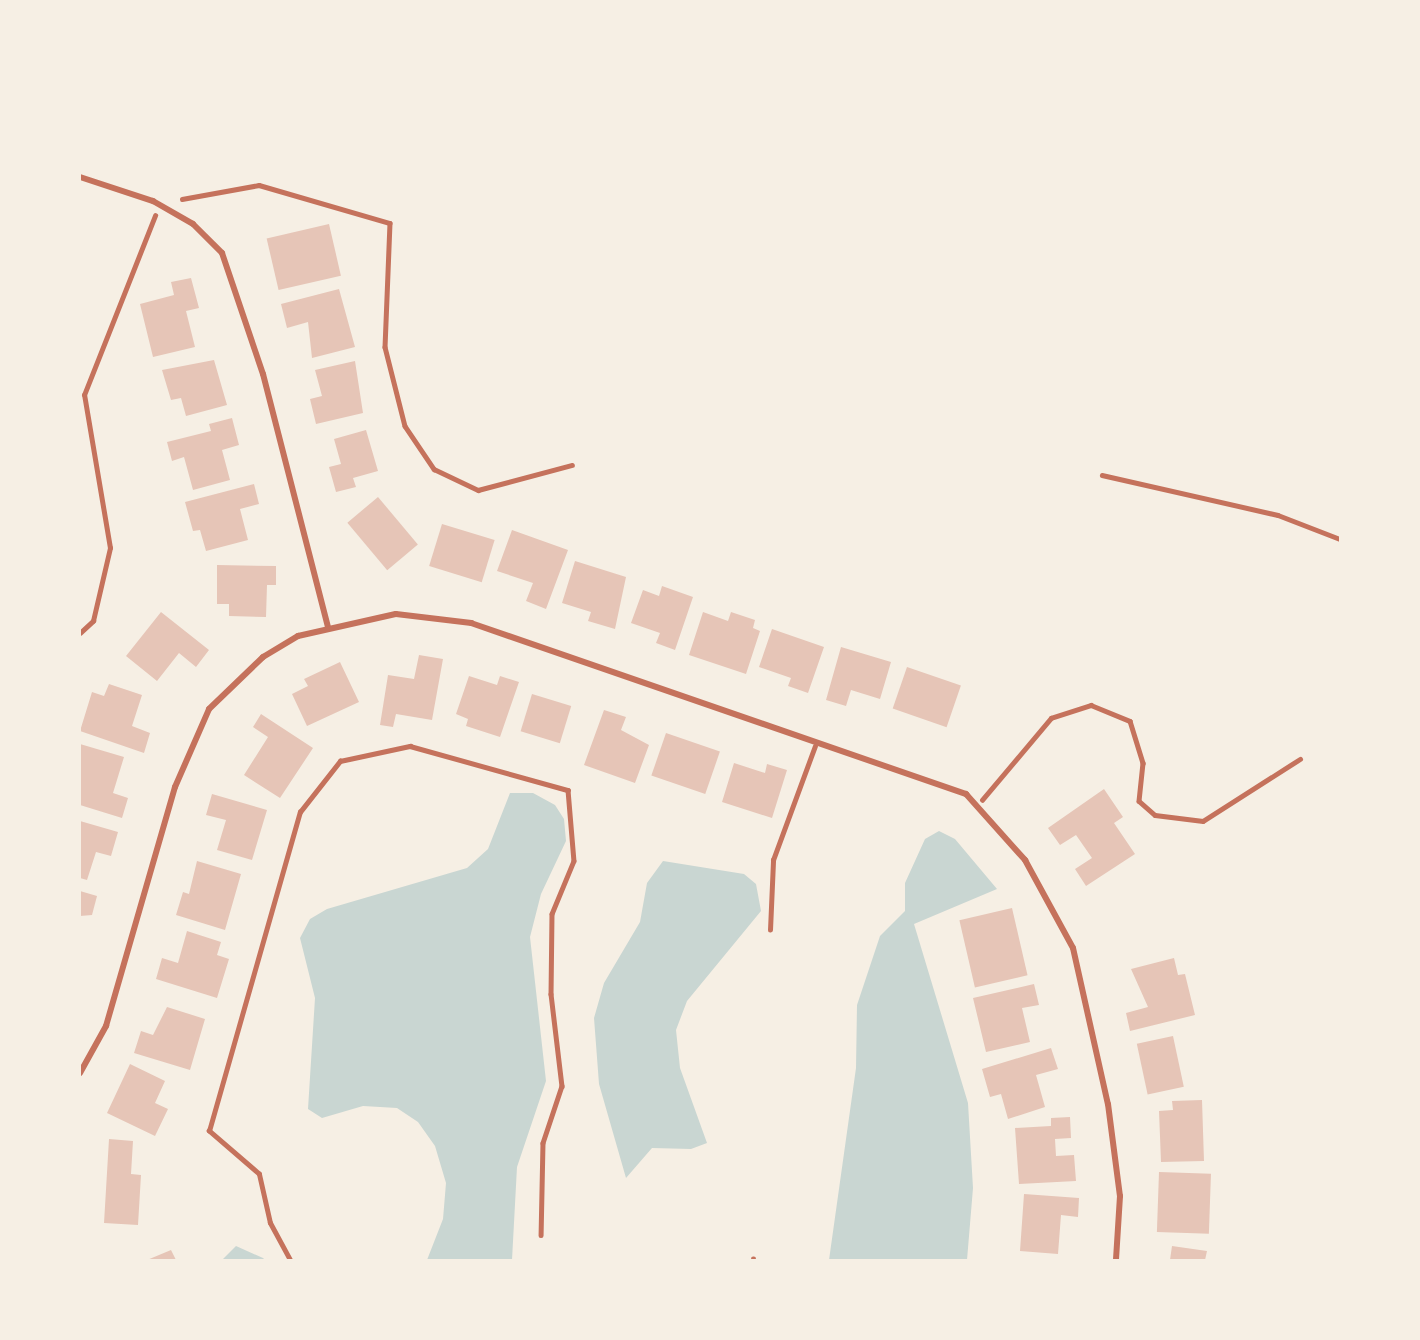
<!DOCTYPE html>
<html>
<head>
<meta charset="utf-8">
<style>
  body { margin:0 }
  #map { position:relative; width:1420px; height:1340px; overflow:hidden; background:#f6efe4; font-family:"Source Sans 3",sans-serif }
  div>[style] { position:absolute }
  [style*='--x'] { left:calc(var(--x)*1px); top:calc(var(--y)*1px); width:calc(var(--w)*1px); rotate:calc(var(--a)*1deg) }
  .water>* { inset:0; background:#c9d6d2 }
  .building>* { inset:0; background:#e6c5b7; transform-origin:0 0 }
  .service>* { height:4.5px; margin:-2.25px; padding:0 2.25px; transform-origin:2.25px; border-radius:2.25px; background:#c5725c }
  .minor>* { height:6px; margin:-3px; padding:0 3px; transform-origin:3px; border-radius:3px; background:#c5725c }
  span { translate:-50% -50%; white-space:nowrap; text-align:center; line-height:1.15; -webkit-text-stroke:4.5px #f6efe4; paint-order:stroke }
  .frame { position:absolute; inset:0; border:81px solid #f6efe4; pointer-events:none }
</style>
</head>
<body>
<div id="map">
  <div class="water">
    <div style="clip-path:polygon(510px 793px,533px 793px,555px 805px,564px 819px,566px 841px,541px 894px,530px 937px,546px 1081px,517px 1167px,512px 1260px,427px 1260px,443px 1219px,446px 1183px,435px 1146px,418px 1122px,397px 1108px,363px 1106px,322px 1118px,308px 1109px,315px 998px,300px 938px,310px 919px,327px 909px,467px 868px,488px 849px)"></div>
    <div style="clip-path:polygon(939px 831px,955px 839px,997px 889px,914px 924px,968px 1103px,973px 1188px,967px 1260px,829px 1260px,856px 1068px,857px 1005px,880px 936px,905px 911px,905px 883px,925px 839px)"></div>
    <div style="clip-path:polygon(663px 861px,744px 874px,756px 884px,761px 911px,687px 1001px,676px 1030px,680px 1068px,707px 1143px,691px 1149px,652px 1148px,626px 1178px,599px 1084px,594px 1018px,604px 983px,640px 922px,647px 883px)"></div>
    <div style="clip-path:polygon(236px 1246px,263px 1258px,265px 1260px,222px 1260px)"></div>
  </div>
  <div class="building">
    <div style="left:329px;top:224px;width:53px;height:64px;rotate:77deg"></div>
    <div style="clip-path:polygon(191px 278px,199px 308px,186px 311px,195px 347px,153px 357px,140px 304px,174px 295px,171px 282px)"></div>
    <div style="clip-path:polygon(339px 289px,355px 347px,312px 358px,308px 322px,287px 328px,281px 304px)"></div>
    <div style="clip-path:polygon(214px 360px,227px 405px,186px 416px,181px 398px,171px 400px,162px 370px)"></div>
    <div style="clip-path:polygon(355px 361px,363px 413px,316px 424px,310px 399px,322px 396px,315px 370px)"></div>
    <div style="clip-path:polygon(232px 418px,239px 445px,222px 450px,230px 480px,193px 490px,184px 457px,172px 461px,167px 442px,211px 431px,209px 424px)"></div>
    <div style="clip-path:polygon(366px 430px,378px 471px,353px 478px,356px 487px,336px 492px,329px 467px,341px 464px,334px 439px)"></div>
    <div style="clip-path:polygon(254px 484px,259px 504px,240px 509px,248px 540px,206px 551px,200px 530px,193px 531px,185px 502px)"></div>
    <div style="left:378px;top:497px;width:62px;height:40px;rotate:50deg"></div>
    <div style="left:442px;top:524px;width:55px;height:44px;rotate:17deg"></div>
    <div style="clip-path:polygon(512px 530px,568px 550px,546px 609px,526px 601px,533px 583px,497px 571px)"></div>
    <div style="clip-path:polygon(575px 561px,626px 577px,615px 629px,588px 621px,591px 612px,562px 603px)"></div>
    <div style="clip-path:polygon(217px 565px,276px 566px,276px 585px,267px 585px,266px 617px,229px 616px,229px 604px,217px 604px)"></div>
    <div style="clip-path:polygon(662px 586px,693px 597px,675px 650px,656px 643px,660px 633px,631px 623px,643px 590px,659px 596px)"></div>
    <div style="clip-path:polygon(161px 612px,209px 650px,196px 667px,179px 653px,157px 681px,126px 656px)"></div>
    <div style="clip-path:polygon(703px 612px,728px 621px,731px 612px,755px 620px,753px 628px,760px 631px,746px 674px,689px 655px)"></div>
    <div style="clip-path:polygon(772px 629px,824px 647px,808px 693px,788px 686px,791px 678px,759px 667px)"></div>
    <div style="clip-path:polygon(841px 647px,891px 662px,880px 699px,851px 690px,846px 706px,826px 700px)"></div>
    <div style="clip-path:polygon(419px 655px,443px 659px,432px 720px,396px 714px,393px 727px,380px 725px,388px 675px,414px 679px)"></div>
    <div style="clip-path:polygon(340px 662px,359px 702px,307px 726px,292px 694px,308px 686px,304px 679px)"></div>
    <div style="left:907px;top:667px;width:57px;height:44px;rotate:19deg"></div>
    <div style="clip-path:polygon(469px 676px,497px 685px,500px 676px,519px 682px,500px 737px,466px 726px,468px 719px,456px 714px)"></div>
    <div style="clip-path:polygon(109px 684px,142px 695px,132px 726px,150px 733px,144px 753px,80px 731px,92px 692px,104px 696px)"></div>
    <div style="left:532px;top:694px;width:41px;height:39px;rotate:17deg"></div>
    <div style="clip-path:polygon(604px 710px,626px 717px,621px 730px,649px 745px,635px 783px,584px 765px)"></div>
    <div style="clip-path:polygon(261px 714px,313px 748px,280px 798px,244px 775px,268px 737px,253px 727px)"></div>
    <div style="left:666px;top:733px;width:57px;height:45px;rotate:19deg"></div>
    <div style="clip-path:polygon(80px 744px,124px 757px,113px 793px,128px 798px,122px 818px,80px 805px)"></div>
    <div style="clip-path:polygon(734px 763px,765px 773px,767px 764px,787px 770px,772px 818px,722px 802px)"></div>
    <div style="clip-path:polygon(1104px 789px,1123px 817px,1114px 823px,1135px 854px,1086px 886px,1075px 869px,1092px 858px,1076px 835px,1060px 845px,1048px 828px)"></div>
    <div style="clip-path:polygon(212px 794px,267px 810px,252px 860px,217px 850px,226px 820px,206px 815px)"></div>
    <div style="clip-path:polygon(80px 821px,118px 832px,111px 856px,96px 852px,87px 880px,80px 878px)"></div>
    <div style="clip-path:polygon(197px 861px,241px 874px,225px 930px,176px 915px,183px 892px,189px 894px)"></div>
    <div style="clip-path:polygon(80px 891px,97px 896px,92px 915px,80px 916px)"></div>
    <div style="left:1012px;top:908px;width:69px;height:54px;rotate:77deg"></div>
    <div style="clip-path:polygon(187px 931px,221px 942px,217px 955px,229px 959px,217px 998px,156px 979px,162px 958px,178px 963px)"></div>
    <div style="clip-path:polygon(1174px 958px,1178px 975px,1185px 974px,1195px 1015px,1130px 1031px,1126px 1013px,1148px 1007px,1131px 969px)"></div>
    <div style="clip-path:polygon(1034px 984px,1039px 1005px,1022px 1008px,1030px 1042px,986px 1052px,973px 998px)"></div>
    <div style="clip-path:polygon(167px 1007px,205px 1019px,190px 1070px,134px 1053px,141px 1031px,153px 1035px)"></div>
    <div style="left:1173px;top:1036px;width:52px;height:37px;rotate:78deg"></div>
    <div style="clip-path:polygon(1051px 1048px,1058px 1069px,1036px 1075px,1045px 1107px,1008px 1119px,1001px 1094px,990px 1097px,982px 1069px)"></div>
    <div style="clip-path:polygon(130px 1064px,165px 1081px,155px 1103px,168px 1109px,155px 1136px,107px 1113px)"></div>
    <div style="clip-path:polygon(1202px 1100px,1204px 1161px,1161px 1162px,1159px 1111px,1173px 1110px,1172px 1101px)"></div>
    <div style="clip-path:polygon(1070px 1117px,1071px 1138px,1055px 1139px,1056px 1156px,1074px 1155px,1076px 1181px,1019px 1184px,1015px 1128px,1051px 1126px,1051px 1118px)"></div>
    <div style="clip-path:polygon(109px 1139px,133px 1141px,131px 1174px,141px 1175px,138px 1225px,104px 1223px)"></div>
    <div style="left:1159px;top:1172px;width:52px;height:60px;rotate:2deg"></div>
    <div style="clip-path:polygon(1024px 1194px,1079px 1198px,1078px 1217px,1061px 1215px,1058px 1254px,1020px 1251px)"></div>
    <div style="clip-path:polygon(1172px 1246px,1207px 1251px,1205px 1260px,1170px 1260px)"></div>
    <div style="clip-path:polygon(171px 1250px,176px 1260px,147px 1260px)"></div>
  </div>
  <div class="service">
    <div style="--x:182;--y:199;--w:78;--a:-10.3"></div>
    <div style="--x:259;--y:185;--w:136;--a:16.2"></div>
    <div style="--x:390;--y:223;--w:124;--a:92.3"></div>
    <div style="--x:385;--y:347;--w:81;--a:75.8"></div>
    <div style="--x:405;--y:426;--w:52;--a:56"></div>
    <div style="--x:434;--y:469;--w:49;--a:25.5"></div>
    <div style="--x:478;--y:490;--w:97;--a:-14.9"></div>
    <div style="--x:1102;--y:475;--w:180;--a:12.8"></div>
    <div style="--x:1278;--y:515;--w:66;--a:21.2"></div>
    <div style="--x:80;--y:633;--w:18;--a:-43"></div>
    <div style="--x:93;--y:621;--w:75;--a:-76.9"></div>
    <div style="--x:110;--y:548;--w:155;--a:-99.6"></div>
    <div style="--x:84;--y:395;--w:193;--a:-68.4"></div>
    <div style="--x:982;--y:800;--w:107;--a:-49.9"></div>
    <div style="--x:1051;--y:718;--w:42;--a:-18"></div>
    <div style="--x:1091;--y:705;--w:42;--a:22.3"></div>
    <div style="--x:1130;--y:721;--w:44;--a:72.8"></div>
    <div style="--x:1143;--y:763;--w:38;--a:96"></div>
    <div style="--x:1139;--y:801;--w:21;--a:41"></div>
    <div style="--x:1155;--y:815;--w:48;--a:7.1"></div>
    <div style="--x:1203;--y:821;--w:115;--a:-32.6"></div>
    <div style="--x:770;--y:930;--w:70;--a:-87.5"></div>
    <div style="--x:773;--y:860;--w:121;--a:-69.8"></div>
    <div style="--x:290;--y:1260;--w:42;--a:-118.4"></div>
    <div style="--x:270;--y:1223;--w:50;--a:-102.7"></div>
    <div style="--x:259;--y:1174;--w:66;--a:-139.3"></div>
    <div style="--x:209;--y:1131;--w:332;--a:-74.1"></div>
    <div style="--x:300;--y:812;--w:65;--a:-51.9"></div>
    <div style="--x:340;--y:761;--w:72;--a:-12.1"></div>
    <div style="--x:410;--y:746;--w:164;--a:15.6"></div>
    <div style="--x:568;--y:790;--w:71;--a:85.2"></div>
    <div style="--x:574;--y:861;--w:57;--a:112.5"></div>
    <div style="--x:552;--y:914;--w:80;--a:90.7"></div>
    <div style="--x:551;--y:994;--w:93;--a:83.2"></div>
    <div style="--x:562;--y:1086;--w:60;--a:108.4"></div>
    <div style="--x:543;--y:1143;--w:92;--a:91.2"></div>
    <div style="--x:753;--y:1260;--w:1;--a:-90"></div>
  </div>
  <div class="minor">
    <div style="--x:80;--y:177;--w:77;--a:18.2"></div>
    <div style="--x:153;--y:201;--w:46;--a:29.9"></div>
    <div style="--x:193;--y:224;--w:41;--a:45"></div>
    <div style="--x:222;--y:253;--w:128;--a:71.3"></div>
    <div style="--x:263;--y:374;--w:261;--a:75.6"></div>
    <div style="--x:80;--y:1073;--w:54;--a:-61"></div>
    <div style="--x:106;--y:1026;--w:249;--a:-73.9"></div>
    <div style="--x:175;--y:787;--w:85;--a:-66.4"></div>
    <div style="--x:209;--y:709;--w:75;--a:-43.9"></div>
    <div style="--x:263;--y:657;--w:41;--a:-31"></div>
    <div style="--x:298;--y:636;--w:100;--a:-12.7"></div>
    <div style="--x:396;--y:614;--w:76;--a:6.8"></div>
    <div style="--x:471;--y:623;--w:524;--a:19.06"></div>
    <div style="--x:966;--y:794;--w:89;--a:48.2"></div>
    <div style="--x:1025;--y:860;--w:100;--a:61.4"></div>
    <div style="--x:1073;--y:948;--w:160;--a:77.4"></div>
    <div style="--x:1108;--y:1104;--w:93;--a:82.6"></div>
    <div style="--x:1120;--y:1196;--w:64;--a:93.6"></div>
  </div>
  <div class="frame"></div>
</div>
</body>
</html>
